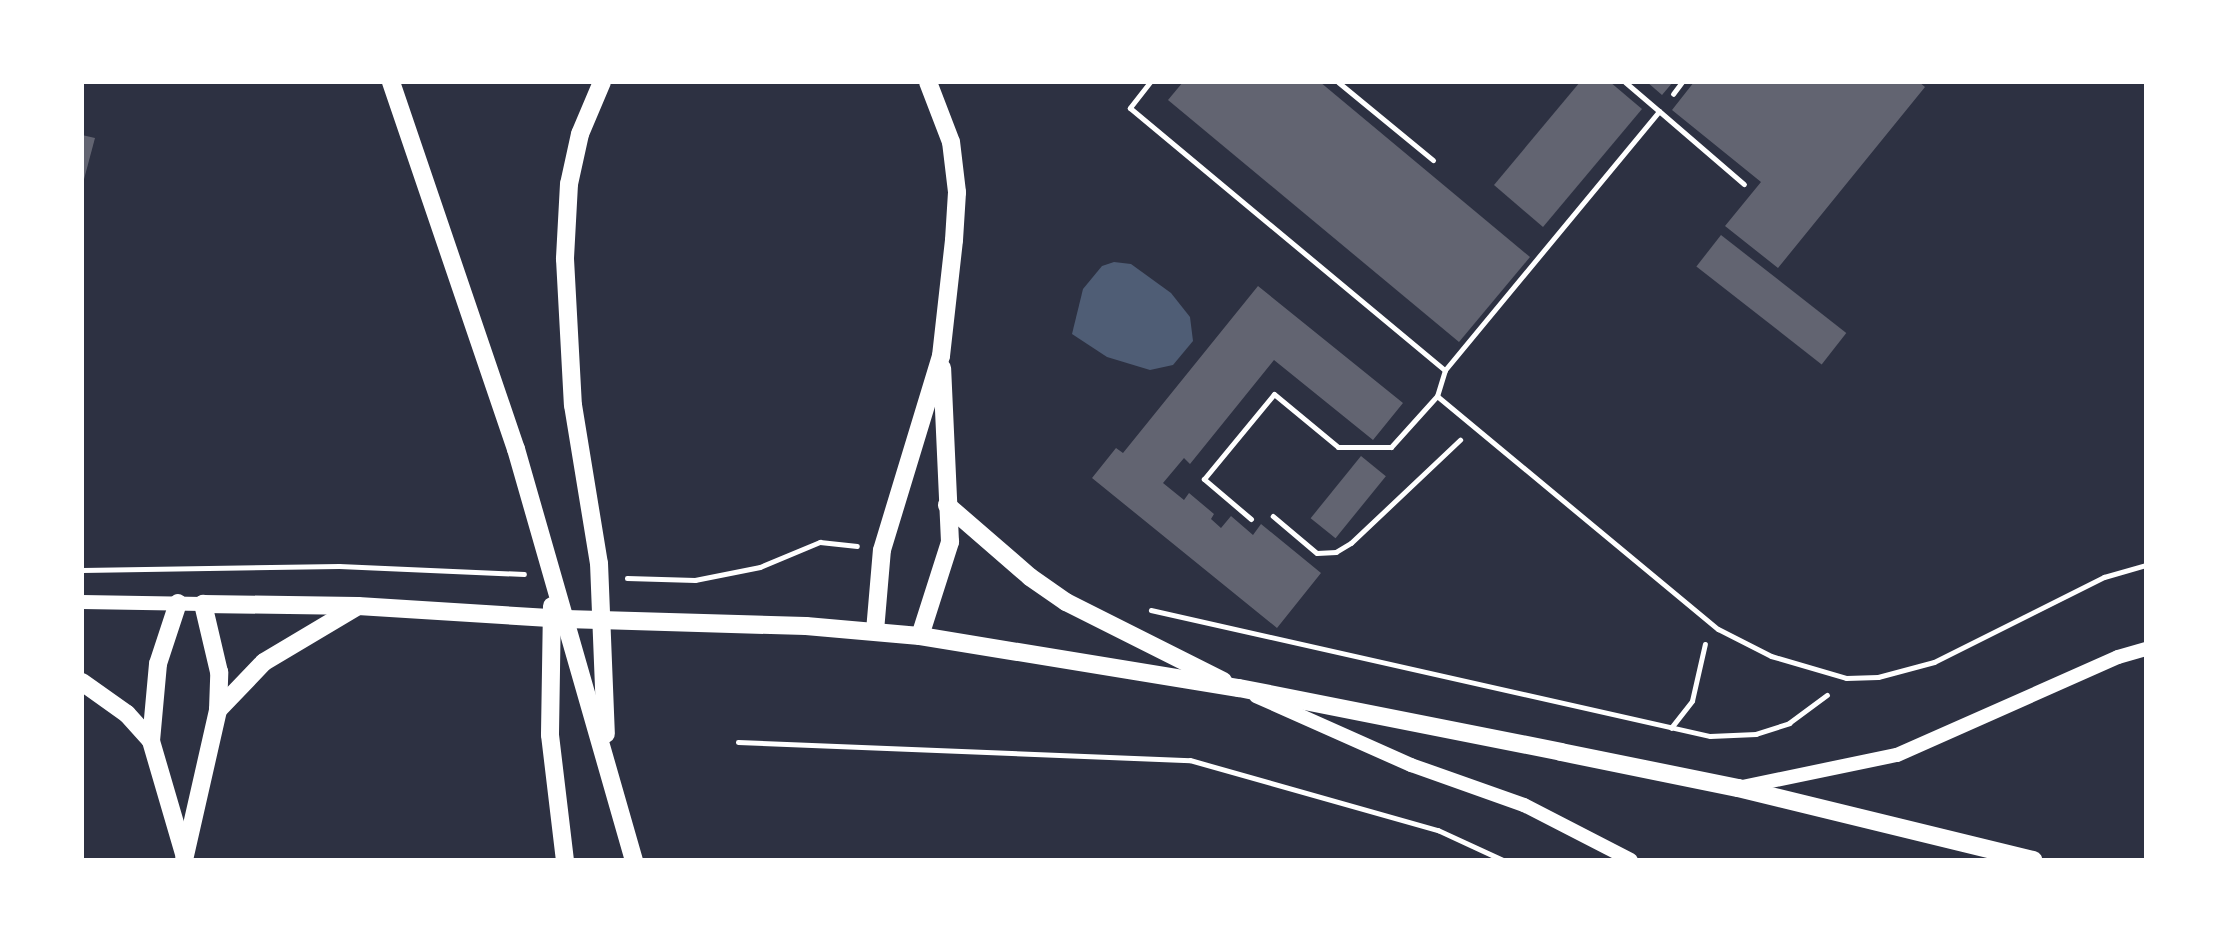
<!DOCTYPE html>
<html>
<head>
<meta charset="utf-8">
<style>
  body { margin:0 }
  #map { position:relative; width:2228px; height:942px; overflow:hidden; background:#2d3142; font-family:Signika,sans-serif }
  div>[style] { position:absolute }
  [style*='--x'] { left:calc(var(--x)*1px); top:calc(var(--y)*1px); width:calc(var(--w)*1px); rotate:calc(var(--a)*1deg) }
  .water>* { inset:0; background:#4f5d75 }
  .building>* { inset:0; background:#626471; transform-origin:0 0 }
  .path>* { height:4.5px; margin:-2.25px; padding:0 2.25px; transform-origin:2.25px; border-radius:2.25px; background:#fff }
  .service>* { height:5px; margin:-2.5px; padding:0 2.5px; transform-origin:2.5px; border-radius:2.5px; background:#fff }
  .secondary>* { height:14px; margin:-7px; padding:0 7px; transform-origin:7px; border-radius:7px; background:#fff }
  .primary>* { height:18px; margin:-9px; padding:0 9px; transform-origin:9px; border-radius:9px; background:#fff }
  span { translate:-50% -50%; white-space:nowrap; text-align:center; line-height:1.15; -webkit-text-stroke:6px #fff; paint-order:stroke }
  .frame { position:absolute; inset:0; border:84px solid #fff; pointer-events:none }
</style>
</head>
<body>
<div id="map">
  <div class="water">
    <div style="clip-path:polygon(1114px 262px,1131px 264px,1171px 293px,1190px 317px,1193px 341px,1173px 365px,1150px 370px,1107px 357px,1072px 334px,1083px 289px,1102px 266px)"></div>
  </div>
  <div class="building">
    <div style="clip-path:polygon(1183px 82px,1320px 82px,1530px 257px,1459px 342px,1168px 100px)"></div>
    <div style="clip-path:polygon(1580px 82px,1610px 82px,1642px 109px,1543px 227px,1494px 185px)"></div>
    <div style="clip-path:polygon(1647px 82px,1673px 82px,1662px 95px)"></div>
    <div style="clip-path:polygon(1694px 82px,1919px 82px,1925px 87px,1778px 268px,1725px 226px,1761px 182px,1672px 110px)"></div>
    <div style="clip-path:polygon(82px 135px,95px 138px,83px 183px,82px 183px)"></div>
    <div style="left:1721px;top:235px;width:159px;height:40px;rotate:38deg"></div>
    <div style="clip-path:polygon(1258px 286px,1403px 403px,1373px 440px,1274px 360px,1190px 464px,1184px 458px,1163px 483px,1184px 500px,1189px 493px,1214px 514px,1211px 519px,1221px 528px,1231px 516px,1253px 535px,1261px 524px,1321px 573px,1277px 628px,1092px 478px,1116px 448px,1123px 453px)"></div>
    <div style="left:1361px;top:456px;width:32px;height:80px;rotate:39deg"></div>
  </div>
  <div class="path">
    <div style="--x:1673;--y:94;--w:15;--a:-53"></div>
    <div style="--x:1273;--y:516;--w:57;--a:40.1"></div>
    <div style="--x:1317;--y:553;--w:19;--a:-3"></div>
    <div style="--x:1336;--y:552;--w:17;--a:-31"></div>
    <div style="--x:1351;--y:543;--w:150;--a:-43.4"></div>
    <div style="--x:82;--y:570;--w:257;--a:-0.9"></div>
    <div style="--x:339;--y:566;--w:185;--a:2.5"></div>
    <div style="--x:627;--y:578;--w:68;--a:1.7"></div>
    <div style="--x:695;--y:580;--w:66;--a:-11.3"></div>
    <div style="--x:760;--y:567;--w:65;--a:-22.6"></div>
    <div style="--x:820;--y:542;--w:37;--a:6"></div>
    <div style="--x:1151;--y:610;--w:573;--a:12.7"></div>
    <div style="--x:1710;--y:736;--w:46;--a:-2.5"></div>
    <div style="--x:1756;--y:734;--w:35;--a:-18"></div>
    <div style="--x:1789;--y:723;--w:47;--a:-36.4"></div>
    <div style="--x:1671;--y:728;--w:34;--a:-52"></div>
    <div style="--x:1692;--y:701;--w:58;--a:-77.2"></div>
    <div style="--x:738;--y:742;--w:452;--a:2.3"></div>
    <div style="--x:1190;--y:760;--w:258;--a:15.8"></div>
    <div style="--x:1438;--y:830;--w:72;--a:24.8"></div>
  </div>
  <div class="service">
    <div style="--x:1150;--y:82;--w:33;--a:128"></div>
    <div style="--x:1130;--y:108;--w:410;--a:39.8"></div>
    <div style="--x:1445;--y:370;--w:27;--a:107"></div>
    <div style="--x:1338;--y:82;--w:123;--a:39.4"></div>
    <div style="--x:1625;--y:82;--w:45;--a:40.5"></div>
    <div style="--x:1445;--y:370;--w:336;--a:-50.4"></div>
    <div style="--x:1659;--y:111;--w:112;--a:40.7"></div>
    <div style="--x:1251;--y:519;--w:62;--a:-139.6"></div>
    <div style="--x:1204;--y:479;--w:110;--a:-50.5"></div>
    <div style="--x:1274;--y:394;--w:83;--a:39.6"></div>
    <div style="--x:1338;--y:447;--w:53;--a:0"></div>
    <div style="--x:1391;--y:447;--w:69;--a:-48"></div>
    <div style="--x:1437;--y:396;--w:365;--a:39.7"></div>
    <div style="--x:1718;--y:629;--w:59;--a:27"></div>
    <div style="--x:1771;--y:656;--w:78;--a:16.3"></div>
    <div style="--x:1846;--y:678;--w:32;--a:-2"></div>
    <div style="--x:1878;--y:677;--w:58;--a:-15"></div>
    <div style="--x:1934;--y:662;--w:190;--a:-26.6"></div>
    <div style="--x:2104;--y:577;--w:44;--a:-15.9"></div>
  </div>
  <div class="secondary">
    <div style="--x:82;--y:602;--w:121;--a:0.9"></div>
    <div style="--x:1256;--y:696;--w:170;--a:24"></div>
    <div style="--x:1411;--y:765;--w:120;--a:19.5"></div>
    <div style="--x:1524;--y:805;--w:120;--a:27.2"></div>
    <div style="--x:1742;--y:787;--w:158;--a:-11.7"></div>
    <div style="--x:1897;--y:755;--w:242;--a:-23.9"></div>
    <div style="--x:2118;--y:657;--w:29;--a:-16"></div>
  </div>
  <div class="primary">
    <div style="--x:391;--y:82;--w:388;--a:71.2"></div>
    <div style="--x:516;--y:449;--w:428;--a:74"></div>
    <div style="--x:602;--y:82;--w:56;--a:112.9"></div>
    <div style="--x:580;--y:134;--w:51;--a:102.4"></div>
    <div style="--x:569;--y:184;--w:75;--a:93.1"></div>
    <div style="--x:565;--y:259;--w:146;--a:86.9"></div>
    <div style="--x:573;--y:405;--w:160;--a:80.7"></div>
    <div style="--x:599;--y:563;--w:171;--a:87.7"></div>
    <div style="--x:947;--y:505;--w:110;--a:40.9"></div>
    <div style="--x:1030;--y:577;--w:44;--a:34.8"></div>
    <div style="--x:1066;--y:602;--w:176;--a:26.7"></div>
    <div style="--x:178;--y:603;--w:64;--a:108.2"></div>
    <div style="--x:158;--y:664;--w:77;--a:95.2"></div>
    <div style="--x:151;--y:741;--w:118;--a:73.7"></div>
    <div style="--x:552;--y:606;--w:129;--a:90.9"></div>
    <div style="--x:550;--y:735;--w:126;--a:83.2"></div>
    <div style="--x:875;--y:631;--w:81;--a:-85.1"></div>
    <div style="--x:882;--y:550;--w:203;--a:-73.1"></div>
    <div style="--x:941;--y:356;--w:117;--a:-83.6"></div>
    <div style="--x:954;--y:240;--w:48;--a:-86.4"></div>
    <div style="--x:957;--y:192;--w:50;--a:-96.8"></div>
    <div style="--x:951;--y:142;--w:64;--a:-111"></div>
    <div style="--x:920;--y:636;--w:99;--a:-72.3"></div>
    <div style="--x:950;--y:542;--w:174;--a:-92.6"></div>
    <div style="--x:82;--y:682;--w:55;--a:35.4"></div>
    <div style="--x:127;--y:714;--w:36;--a:48"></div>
    <div style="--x:218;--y:710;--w:66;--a:-46.2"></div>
    <div style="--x:264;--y:662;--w:109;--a:-30.8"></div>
    <div style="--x:184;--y:860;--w:154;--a:-77.2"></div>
    <div style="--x:218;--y:710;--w:38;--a:-88"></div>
    <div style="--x:219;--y:672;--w:70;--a:-103.2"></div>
    <div style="--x:203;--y:604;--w:155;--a:0.7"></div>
    <div style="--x:358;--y:606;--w:208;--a:3.6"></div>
    <div style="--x:566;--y:619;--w:240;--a:1.7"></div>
    <div style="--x:806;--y:626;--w:114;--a:5"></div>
    <div style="--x:920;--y:636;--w:323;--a:9.3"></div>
    <div style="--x:1239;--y:688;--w:328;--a:11.2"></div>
    <div style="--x:1561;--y:752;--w:181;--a:11.5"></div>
    <div style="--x:1738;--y:788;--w:304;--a:13.7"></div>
  </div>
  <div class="frame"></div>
</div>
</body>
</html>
